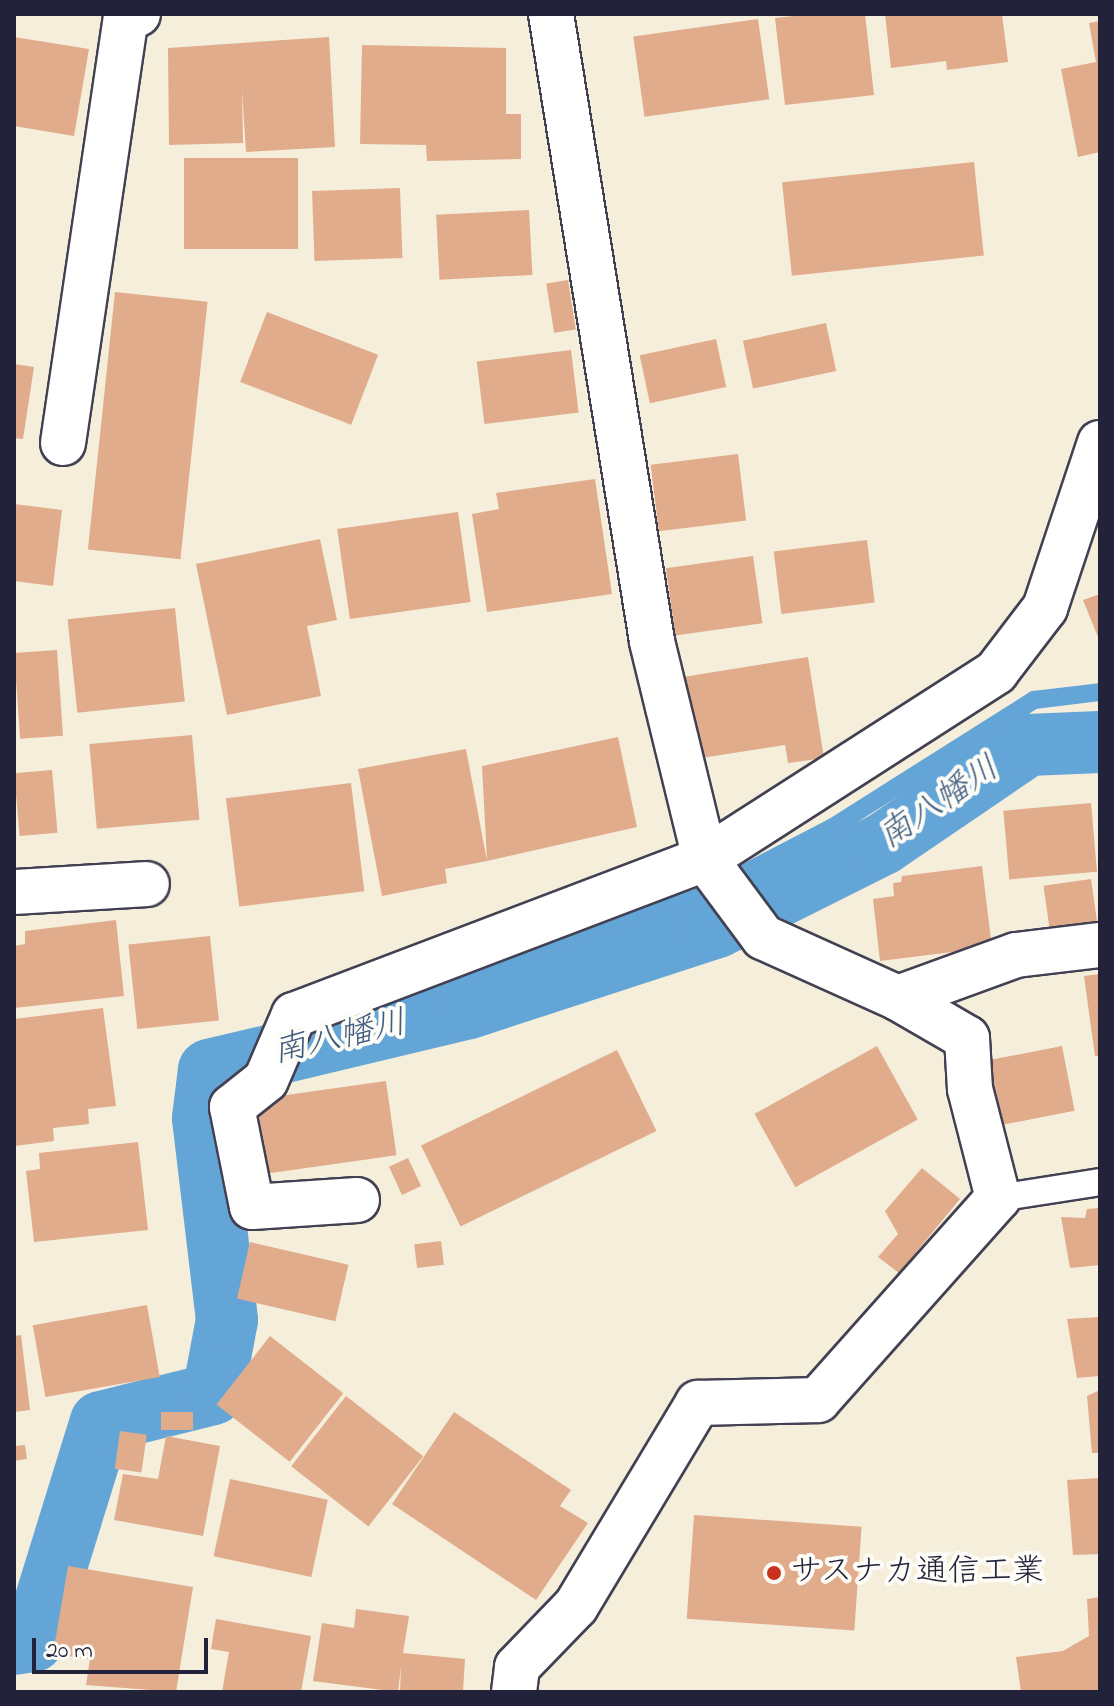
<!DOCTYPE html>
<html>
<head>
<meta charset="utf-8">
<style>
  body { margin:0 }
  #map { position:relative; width:1114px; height:1706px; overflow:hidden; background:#f5eedb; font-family:"Indie Flower","Klee One",sans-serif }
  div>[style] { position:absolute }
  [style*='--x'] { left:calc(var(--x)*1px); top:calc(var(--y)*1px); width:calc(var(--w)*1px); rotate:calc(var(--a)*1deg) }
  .stream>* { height:18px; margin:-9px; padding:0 9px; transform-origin:9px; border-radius:9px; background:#64a5d7 }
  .canal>* { height:62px; margin:-31px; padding:0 31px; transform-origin:31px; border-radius:31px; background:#64a5d7 }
  .building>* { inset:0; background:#e0ac8c; transform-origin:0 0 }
  .roads { filter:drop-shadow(2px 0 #424153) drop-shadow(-2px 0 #424153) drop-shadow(0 2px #424153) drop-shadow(0 -2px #424153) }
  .lane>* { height:26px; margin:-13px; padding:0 13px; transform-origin:13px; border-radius:13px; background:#fff }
  .street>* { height:44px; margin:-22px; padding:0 22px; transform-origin:22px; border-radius:22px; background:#fff }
  .dots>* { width:22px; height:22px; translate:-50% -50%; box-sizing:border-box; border:4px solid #fdfcf7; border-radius:50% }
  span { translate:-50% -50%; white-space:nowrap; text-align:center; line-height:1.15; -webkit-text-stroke:8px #fdfcf7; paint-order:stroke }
  .poi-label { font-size:32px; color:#22223b }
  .left { translate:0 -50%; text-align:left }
  .water-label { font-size:34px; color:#405d81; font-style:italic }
  .frame { position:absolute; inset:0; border:16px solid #22223b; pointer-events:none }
  .scale { position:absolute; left:32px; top:1638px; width:176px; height:36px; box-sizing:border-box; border:4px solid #22223b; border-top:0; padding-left:10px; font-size:24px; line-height:28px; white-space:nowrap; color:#22223b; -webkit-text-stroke:6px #fdfcf7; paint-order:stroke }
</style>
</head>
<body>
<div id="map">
  <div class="stream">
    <div style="--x:237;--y:1063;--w:268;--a:-21.5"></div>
    <div style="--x:486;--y:965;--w:221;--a:-17.6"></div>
    <div style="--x:697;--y:898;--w:153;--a:-27.6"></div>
    <div style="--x:833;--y:827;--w:238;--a:-32.3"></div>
    <div style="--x:1034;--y:700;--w:66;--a:-6.9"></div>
  </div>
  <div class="canal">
    <div style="--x:14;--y:1644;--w:19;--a:-9"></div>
    <div style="--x:33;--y:1641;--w:229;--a:-72.8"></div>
    <div style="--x:101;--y:1422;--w:115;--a:-14"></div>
    <div style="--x:213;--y:1394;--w:75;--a:-79.3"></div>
    <div style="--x:227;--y:1320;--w:203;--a:-96.8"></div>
    <div style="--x:203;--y:1118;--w:48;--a:-82.9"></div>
    <div style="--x:209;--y:1070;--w:267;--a:-13.4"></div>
    <div style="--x:469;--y:1008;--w:261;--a:-18.1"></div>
    <div style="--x:717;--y:927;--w:186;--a:-26.6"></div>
    <div style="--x:883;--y:844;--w:176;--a:-34.3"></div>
    <div style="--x:1028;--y:745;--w:72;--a:-2.4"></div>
  </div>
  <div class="building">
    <div style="clip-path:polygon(812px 14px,865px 14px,874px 95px,785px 105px,775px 18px)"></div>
    <div style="clip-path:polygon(885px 14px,1002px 14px,1008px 62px,947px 70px,946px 61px,891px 68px)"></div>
    <div style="left:758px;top:19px;width:81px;height:126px;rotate:82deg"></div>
    <div style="clip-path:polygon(1100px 21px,1100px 152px,1078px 157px,1061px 69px,1096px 62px,1089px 23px)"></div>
    <div style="clip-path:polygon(14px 37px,89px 49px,74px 136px,14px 126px)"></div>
    <div style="clip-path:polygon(329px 37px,335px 147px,246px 152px,242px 90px,243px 143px,169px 145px,168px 48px)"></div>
    <div style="clip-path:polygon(362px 45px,506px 48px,506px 114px,521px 114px,521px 159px,427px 161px,426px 145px,360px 144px)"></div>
    <div style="left:184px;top:158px;width:114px;height:91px"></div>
    <div style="left:974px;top:162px;width:94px;height:193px;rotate:84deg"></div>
    <div style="left:400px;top:188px;width:70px;height:88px;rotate:88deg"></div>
    <div style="left:529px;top:210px;width:65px;height:93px;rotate:87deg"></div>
    <div style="left:568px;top:280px;width:50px;height:22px;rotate:81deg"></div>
    <div style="left:115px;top:292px;width:93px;height:259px;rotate:6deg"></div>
    <div style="left:267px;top:312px;width:119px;height:75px;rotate:21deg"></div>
    <div style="left:826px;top:323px;width:49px;height:85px;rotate:78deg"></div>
    <div style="left:716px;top:339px;width:49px;height:78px;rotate:78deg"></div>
    <div style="left:571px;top:350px;width:63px;height:95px;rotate:83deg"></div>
    <div style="clip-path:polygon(14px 364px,34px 367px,23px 439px,14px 438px)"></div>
    <div style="left:738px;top:454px;width:67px;height:88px;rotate:83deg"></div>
    <div style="clip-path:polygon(595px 479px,612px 594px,487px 612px,472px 514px,499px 509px,496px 493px)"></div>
    <div style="clip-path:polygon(14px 504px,62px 510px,53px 586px,14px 581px)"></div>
    <div style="left:458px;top:512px;width:91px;height:122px;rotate:82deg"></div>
    <div style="clip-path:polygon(320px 539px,337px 620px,307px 626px,321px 696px,227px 715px,196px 564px)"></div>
    <div style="left:867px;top:540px;width:63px;height:94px;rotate:83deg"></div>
    <div style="left:753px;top:556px;width:68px;height:88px;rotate:82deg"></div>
    <div style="clip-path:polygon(1100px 594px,1100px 642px,1083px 600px)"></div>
    <div style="left:175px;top:608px;width:94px;height:108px;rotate:84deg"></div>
    <div style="left:57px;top:650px;width:86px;height:43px;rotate:86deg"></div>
    <div style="clip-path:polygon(808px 657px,824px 758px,788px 763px,785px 745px,695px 759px,683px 677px)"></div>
    <div style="left:192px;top:735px;width:85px;height:103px;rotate:85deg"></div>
    <div style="clip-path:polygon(618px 737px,637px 827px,487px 861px,445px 869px,447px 883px,382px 896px,358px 769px,466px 749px,487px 861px,482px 766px)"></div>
    <div style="left:52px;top:770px;width:63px;height:38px;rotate:85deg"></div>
    <div style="left:351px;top:783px;width:109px;height:126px;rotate:83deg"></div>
    <div style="left:1091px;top:803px;width:69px;height:88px;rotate:85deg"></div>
    <div style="clip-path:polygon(982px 866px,992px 947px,880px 961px,873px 899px,894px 896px,893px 883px,901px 882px,902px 876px)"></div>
    <div style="left:1091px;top:879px;width:43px;height:48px;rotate:82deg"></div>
    <div style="clip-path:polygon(116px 920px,124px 996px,14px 1008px,14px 946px,25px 944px,25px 931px)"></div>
    <div style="left:210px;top:936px;width:85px;height:82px;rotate:84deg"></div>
    <div style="clip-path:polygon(1100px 974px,1100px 1056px,1095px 1056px,1084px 976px)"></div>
    <div style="clip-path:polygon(103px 1008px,116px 1106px,88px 1109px,89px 1124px,53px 1128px,54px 1141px,14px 1146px,14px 1019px)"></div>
    <div style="left:877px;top:1046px;width:84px;height:140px;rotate:61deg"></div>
    <div style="left:1062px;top:1046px;width:66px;height:79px;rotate:79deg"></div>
    <div style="left:617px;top:1050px;width:90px;height:218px;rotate:64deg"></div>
    <div style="left:386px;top:1081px;width:75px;height:134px;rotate:82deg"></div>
    <div style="clip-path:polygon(138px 1142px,148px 1230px,34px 1242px,26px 1171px,40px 1169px,39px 1153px)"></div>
    <div style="left:408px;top:1158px;width:31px;height:21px;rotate:65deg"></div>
    <div style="clip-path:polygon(922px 1168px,960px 1199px,899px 1273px,878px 1257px,898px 1234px,885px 1211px)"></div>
    <div style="clip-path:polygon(1100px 1208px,1100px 1265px,1070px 1268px,1061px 1217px,1085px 1218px,1087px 1209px)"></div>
    <div style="left:441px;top:1241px;width:24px;height:27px;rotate:83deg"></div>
    <div style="left:250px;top:1242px;width:101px;height:58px;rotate:13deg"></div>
    <div style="left:147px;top:1305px;width:73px;height:116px;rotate:80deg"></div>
    <div style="clip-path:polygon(1100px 1317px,1100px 1376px,1077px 1378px,1067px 1319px)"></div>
    <div style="clip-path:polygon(21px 1335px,30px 1410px,14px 1412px,14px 1336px)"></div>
    <div style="left:270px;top:1336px;width:93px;height:87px;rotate:38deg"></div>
    <div style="clip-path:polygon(1100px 1390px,1100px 1453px,1092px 1453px,1087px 1396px)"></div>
    <div style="left:346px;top:1396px;width:98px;height:89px;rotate:38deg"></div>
    <div style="left:193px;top:1412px;width:18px;height:32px;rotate:90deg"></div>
    <div style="clip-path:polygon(454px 1412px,571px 1490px,560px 1506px,588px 1523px,536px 1600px,392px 1504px)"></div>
    <div style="left:120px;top:1431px;width:27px;height:38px;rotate:8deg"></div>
    <div style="clip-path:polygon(166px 1436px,220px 1446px,203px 1536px,114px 1520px,123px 1474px,158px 1479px)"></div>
    <div style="clip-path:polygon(25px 1445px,27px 1459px,14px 1461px,14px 1446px)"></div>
    <div style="clip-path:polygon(1100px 1478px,1100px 1554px,1073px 1555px,1067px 1480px)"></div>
    <div style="left:230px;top:1479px;width:100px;height:79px;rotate:12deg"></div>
    <div style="left:694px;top:1515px;width:168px;height:104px;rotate:4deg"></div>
    <div style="clip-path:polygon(68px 1566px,193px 1587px,176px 1692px,86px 1685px,90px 1659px,53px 1654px)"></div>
    <div style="clip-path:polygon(1100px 1597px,1100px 1692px,1021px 1692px,1016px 1657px,1063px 1651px,1089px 1636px,1087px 1599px)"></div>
    <div style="clip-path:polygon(356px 1609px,409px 1616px,403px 1653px,465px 1659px,463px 1692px,400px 1692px,401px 1666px,398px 1692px,313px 1681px,322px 1623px,354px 1628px)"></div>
    <div style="clip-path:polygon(216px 1619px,311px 1636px,301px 1692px,222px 1692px,229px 1652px,211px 1649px)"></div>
  </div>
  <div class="roads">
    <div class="lane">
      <div style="--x:998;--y:1198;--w:103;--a:-8.9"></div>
    </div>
    <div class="street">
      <div style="--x:63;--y:443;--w:434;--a:-81.6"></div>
      <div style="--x:126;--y:14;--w:12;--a:0"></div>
      <div style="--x:14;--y:892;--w:133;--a:-3.4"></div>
      <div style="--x:898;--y:998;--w:126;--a:-20"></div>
      <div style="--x:1016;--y:955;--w:85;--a:-6.8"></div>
      <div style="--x:357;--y:1200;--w:105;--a:176.2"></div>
      <div style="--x:252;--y:1207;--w:102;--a:-101.3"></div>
      <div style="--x:232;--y:1107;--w:43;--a:-38.5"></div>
      <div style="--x:266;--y:1080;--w:71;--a:-66.7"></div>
      <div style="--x:294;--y:1015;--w:440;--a:-20.8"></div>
      <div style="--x:705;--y:859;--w:346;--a:-32.7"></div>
      <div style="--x:996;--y:672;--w:81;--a:-52.6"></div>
      <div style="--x:1045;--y:608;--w:174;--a:-71.6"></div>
      <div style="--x:514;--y:1692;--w:25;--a:-83"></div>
      <div style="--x:517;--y:1667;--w:85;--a:-46"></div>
      <div style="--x:576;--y:1606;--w:237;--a:-59"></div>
      <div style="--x:698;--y:1403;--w:120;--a:-1.4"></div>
      <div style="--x:818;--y:1400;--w:271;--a:-48.3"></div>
      <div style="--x:998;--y:1198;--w:113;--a:-104.4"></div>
      <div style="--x:970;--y:1089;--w:51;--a:-93.4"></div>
      <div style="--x:967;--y:1038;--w:80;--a:-149.9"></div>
      <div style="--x:898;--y:998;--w:148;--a:-155.7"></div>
      <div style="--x:763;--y:937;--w:97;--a:-126.6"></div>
      <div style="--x:705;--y:859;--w:224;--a:-103.7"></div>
      <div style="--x:652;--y:641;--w:635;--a:-99.15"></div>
    </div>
  </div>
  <div class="dots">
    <div style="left:774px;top:1573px;background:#c8321e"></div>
  </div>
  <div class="poi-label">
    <span class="left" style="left:790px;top:1573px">サスナカ通信工業</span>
  </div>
  <div class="water-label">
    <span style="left:940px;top:804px;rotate:-34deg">南八幡川</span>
    <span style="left:340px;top:1039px;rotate:-13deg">南八幡川</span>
  </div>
  <div class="frame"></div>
  <div class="scale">20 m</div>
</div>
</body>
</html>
